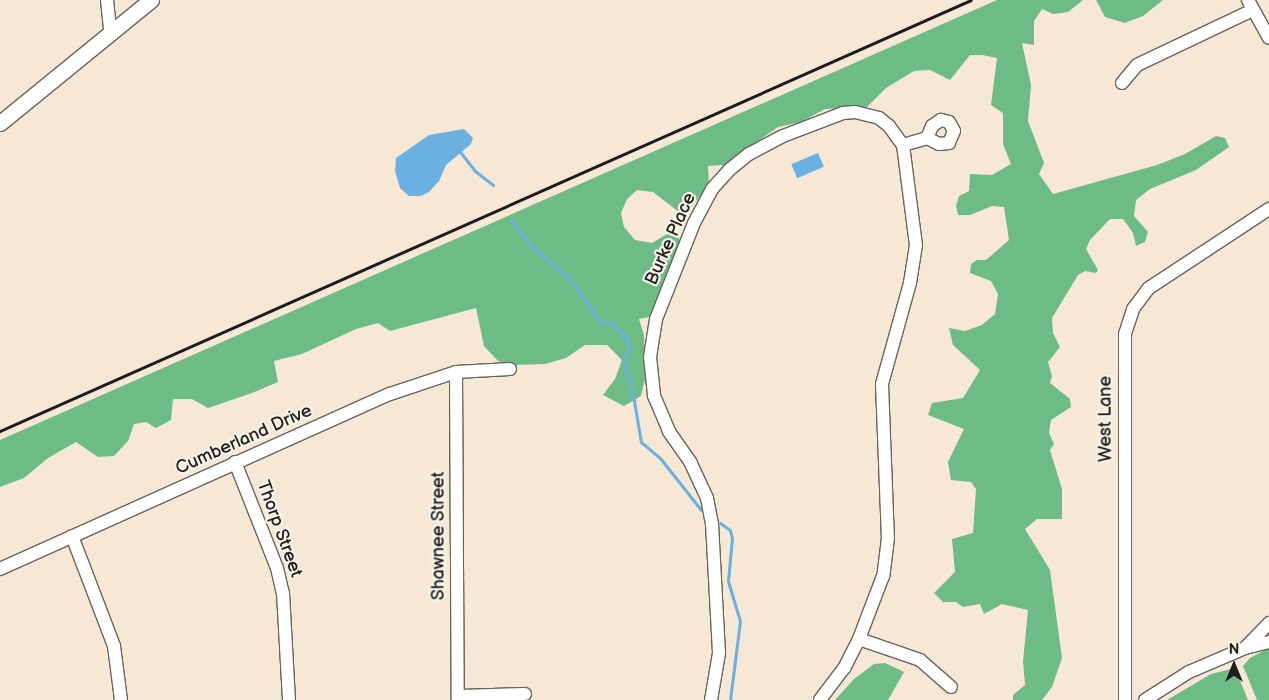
<!DOCTYPE html>
<html>
<head>
<meta charset="utf-8">
<style>
  body { margin:0 }
  #map { position:relative; width:1269px; height:700px; overflow:hidden; background:#f6e8d4; font-family:"Balsamiq Sans",sans-serif }
  div>[style] { position:absolute }
  [style*='--x'] { left:calc(var(--x)*1px); top:calc(var(--y)*1px); width:calc(var(--w)*1px); rotate:calc(var(--a)*1deg) }
  .forest>* { inset:0; background:#6dbc85 }
  .water>* { inset:0; background:#6ab1e1; transform-origin:0 0 }
  .stream>* { height:3px; margin:-1.5px; padding:0 1.5px; transform-origin:1.5px; border-radius:1.5px; background:#6ab1e1 }
  .roads { filter:drop-shadow(1px 0 #68635c) drop-shadow(-1px 0 #68635c) drop-shadow(0 1px #68635c) drop-shadow(0 -1px #68635c) }
  .minor>* { height:12px; margin:-6px; padding:0 6px; transform-origin:6px; border-radius:6px; background:#fff }
  .major>* { height:15px; margin:-7.5px; padding:0 7.5px; transform-origin:7.5px; border-radius:7.5px; background:#fff }
  .rail>* { height:3px; margin:-1.5px; padding:0 1.5px; transform-origin:1.5px; border-radius:1.5px; background:#1c1c1c }
  span { translate:-50% -50%; white-space:nowrap; text-align:center; line-height:1.15; -webkit-text-stroke:4.5px #f7f3e8; paint-order:stroke }
  .street-label { font-size:18px; color:#1c1c1c }
  .north { position:absolute; left:1209px; top:640px; width:50px; height:50px; -webkit-text-stroke:4px #f7f3e8; paint-order:stroke; rotate:0deg; font-size:14px; font-weight:700; line-height:20px; text-align:center; color:#1c1c1c }
  .north::after { content:''; display:block; margin:auto; width:18px; height:22px; background:#1c1c1c; clip-path:polygon(50% 0,100% 100%,50% 72%,0 100%) }
</style>
</head>
<body>
<div id="map">
  <div class="forest">
    <div style="clip-path:polygon(997px 0,1083px 0,1068px 12px,1053px 14px,1042px 9px,1034px 21px,1034px 45px,1022px 43px,1031px 85px,1028px 121px,1044px 163px,1039px 174px,1053px 194px,1157px 165px,1185px 154px,1216px 136px,1225px 138px,1229px 147px,1196px 170px,1150px 189px,1136px 200px,1134px 216px,1148px 232px,1145px 242px,1136px 246px,1133px 233px,1123px 219px,1110px 219px,1090px 240px,1086px 249px,1098px 270px,1096px 273px,1085px 271px,1078px 275px,1052px 318px,1053px 333px,1060px 347px,1048px 362px,1052px 376px,1050px 383px,1070px 399px,1071px 407px,1051px 420px,1049px 433px,1054px 444px,1050px 450px,1062px 489px,1062px 519px,1037px 519px,1025px 529px,1050px 570px,1062px 658px,1052px 687px,1042px 700px,1013px 700px,1013px 695px,1025px 685px,1023px 661px,1028px 610px,1002px 604px,984px 614px,980px 604px,963px 607px,956px 602px,943px 602px,934px 593px,955px 572px,952px 539px,973px 533px,976px 489px,971px 482px,951px 480px,948px 462px,964px 429px,928px 415px,932px 403px,963px 398px,980px 370px,953px 345px,949px 328px,965px 331px,982px 325px,995px 314px,998px 294px,991px 281px,970px 273px,971px 264px,977px 260px,986px 260px,1009px 240px,1004px 207px,992px 206px,970px 215px,958px 215px,956px 206px,959px 196px,969px 191px,970px 174px,992px 175px,1011px 164px,1003px 144px,1003px 113px,991px 105px,997px 58px,982px 55px,970px 55px,950px 80px,930px 70px,914px 71px,886px 88px,867px 107px,825px 109px,801px 122px,778px 127px,724px 165px,708px 166px,709px 185px,692px 206px,679px 212px,653px 192px,637px 190px,627px 199px,621px 213px,624px 227px,635px 240px,652px 243px,672px 231px,678px 235px,681px 246px,649px 317px,639px 319px,644px 335px,645px 379px,641px 396px,624px 406px,603px 395px,615px 379px,622px 360px,607px 345px,585px 345px,566px 358px,545px 364px,514px 365px,498px 361px,484px 346px,476px 308px,390px 331px,378px 323px,356px 329px,302px 354px,274px 361px,278px 382px,252px 393px,208px 408px,192px 399px,173px 399px,171px 420px,156px 428px,146px 422px,134px 424px,128px 441px,114px 456px,98px 457px,76px 442px,48px 458px,24px 478px,0 487px,0 440px)"></div>
    <div style="clip-path:polygon(1096px 0,1163px 0,1143px 16px,1125px 23px,1105px 17px)"></div>
    <div style="clip-path:polygon(1269px 648px,1269px 700px,1257px 700px,1243px 666px,1250px 658px)"></div>
    <div style="clip-path:polygon(885px 663px,904px 672px,888px 700px,835px 700px,854px 679px,874px 664px)"></div>
    <div style="clip-path:polygon(1235px 668px,1248px 700px,1167px 700px,1211px 674px)"></div>
  </div>
  <div class="water">
    <div style="clip-path:polygon(464px 129px,473px 138px,471px 144px,446px 165px,439px 181px,429px 192px,421px 196px,409px 196px,400px 188px,395px 171px,396px 158px,429px 135px)"></div>
    <div style="left:818px;top:153px;width:15px;height:29px;rotate:67deg"></div>
  </div>
  <div class="stream">
    <div style="--x:461;--y:153;--w:23;--a:52"></div>
    <div style="--x:475;--y:171;--w:23;--a:38"></div>
    <div style="--x:511;--y:220;--w:34;--a:52"></div>
    <div style="--x:532;--y:247;--w:48;--a:40"></div>
    <div style="--x:569;--y:278;--w:52;--a:54.5"></div>
    <div style="--x:599;--y:320;--w:15;--a:16"></div>
    <div style="--x:613;--y:324;--w:21;--a:47"></div>
    <div style="--x:627;--y:339;--w:10;--a:79"></div>
    <div style="--x:629;--y:349;--w:13;--a:119"></div>
    <div style="--x:623;--y:360;--w:30;--a:73"></div>
    <div style="--x:632;--y:389;--w:54;--a:80.4"></div>
    <div style="--x:641;--y:442;--w:25;--a:40"></div>
    <div style="--x:660;--y:458;--w:66;--a:51.7"></div>
    <div style="--x:720;--y:523;--w:12;--a:35"></div>
    <div style="--x:730;--y:530;--w:8;--a:76"></div>
    <div style="--x:732;--y:538;--w:43;--a:95.3"></div>
    <div style="--x:728;--y:581;--w:42;--a:73.3"></div>
    <div style="--x:740;--y:621;--w:80;--a:97.2"></div>
  </div>
  <div class="roads">
    <div class="minor">
      <div style="--x:107;--y:0;--w:31;--a:84"></div>
      <div style="--x:1248;--y:0;--w:43;--a:61.1"></div>
      <div style="--x:1122;--y:83;--w:23;--a:-50"></div>
      <div style="--x:1137;--y:65;--w:128;--a:-25.4"></div>
      <div style="--x:941;--y:120;--w:8;--a:14"></div>
      <div style="--x:949;--y:122;--w:10;--a:61"></div>
      <div style="--x:954;--y:131;--w:13;--a:113"></div>
      <div style="--x:949;--y:143;--w:10;--a:174"></div>
      <div style="--x:939;--y:144;--w:13;--a:-153"></div>
      <div style="--x:927;--y:138;--w:13;--a:-67"></div>
      <div style="--x:932;--y:126;--w:11;--a:-34"></div>
      <div style="--x:903;--y:145;--w:25;--a:-16"></div>
      <div style="--x:456;--y:372;--w:328;--a:89.7"></div>
      <div style="--x:235;--y:462;--w:114;--a:68.4"></div>
      <div style="--x:277;--y:568;--w:26;--a:77"></div>
      <div style="--x:283;--y:593;--w:107;--a:86.8"></div>
      <div style="--x:72;--y:536;--w:118;--a:69.1"></div>
      <div style="--x:114;--y:646;--w:54;--a:82.6"></div>
      <div style="--x:0;--y:569;--w:427;--a:-24.2"></div>
      <div style="--x:390;--y:394;--w:70;--a:-18.4"></div>
      <div style="--x:456;--y:372;--w:54;--a:-3.2"></div>
      <div style="--x:859;--y:639;--w:65;--a:19"></div>
      <div style="--x:920;--y:660;--w:41;--a:41.1"></div>
      <div style="--x:1245;--y:648;--w:25;--a:-14"></div>
      <div style="--x:458;--y:696;--w:67;--a:-1.7"></div>
      <div style="--x:711;--y:700;--w:48;--a:-80.3"></div>
      <div style="--x:719;--y:653;--w:129;--a:-93.1"></div>
      <div style="--x:712;--y:524;--w:26;--a:-101"></div>
      <div style="--x:707;--y:498;--w:38;--a:-115"></div>
      <div style="--x:691;--y:463;--w:39;--a:-125"></div>
      <div style="--x:669;--y:431;--w:39;--a:-113"></div>
      <div style="--x:654;--y:395;--w:38;--a:-96"></div>
      <div style="--x:650;--y:357;--w:38;--a:-81"></div>
      <div style="--x:656;--y:319;--w:103;--a:-68.4"></div>
      <div style="--x:694;--y:223;--w:38;--a:-62"></div>
      <div style="--x:712;--y:189;--w:25;--a:-48"></div>
      <div style="--x:729;--y:170;--w:26;--a:-39"></div>
      <div style="--x:749;--y:154;--w:38;--a:-28"></div>
      <div style="--x:783;--y:136;--w:64;--a:-21"></div>
      <div style="--x:843;--y:113;--w:12;--a:-5"></div>
      <div style="--x:855;--y:112;--w:25;--a:14"></div>
      <div style="--x:879;--y:118;--w:13;--a:39"></div>
      <div style="--x:889;--y:126;--w:24;--a:54"></div>
      <div style="--x:903;--y:145;--w:101;--a:82.6"></div>
      <div style="--x:916;--y:245;--w:38;--a:99"></div>
      <div style="--x:910;--y:283;--w:105;--a:105.5"></div>
      <div style="--x:882;--y:384;--w:154;--a:87.8"></div>
      <div style="--x:888;--y:538;--w:38;--a:97"></div>
      <div style="--x:883;--y:576;--w:67;--a:110.9"></div>
      <div style="--x:859;--y:639;--w:33;--a:117"></div>
      <div style="--x:844;--y:668;--w:40;--a:127"></div>
      <div style="--x:1125;--y:700;--w:366;--a:-90"></div>
      <div style="--x:1125;--y:334;--w:26;--a:-72"></div>
      <div style="--x:1133;--y:309;--w:26;--a:-53"></div>
      <div style="--x:1149;--y:288;--w:144;--a:-33.4"></div>
      <div style="--x:1145;--y:700;--w:52;--a:-32.5"></div>
      <div style="--x:1189;--y:672;--w:61;--a:-23.2"></div>
      <div style="--x:1245;--y:648;--w:35;--a:-46"></div>
    </div>
    <div class="major">
      <div style="--x:0;--y:123;--w:195;--a:-39.2"></div>
    </div>
  </div>
  <div class="rail">
    <div style="--x:0;--y:431;--w:1062;--a:-23.94"></div>
  </div>
  <div class="street-label">
    <span style="left:671px;top:239px;rotate:-66deg">Burke Place</span>
    <span style="left:1106px;top:419px;rotate:-90deg">West Lane</span>
    <span style="left:244px;top:440px;rotate:-24deg">Cumberland Drive</span>
    <span style="left:279px;top:529px;rotate:70deg">Thorp Street</span>
    <span style="left:439px;top:536px;rotate:-90deg">Shawnee Street</span>
  </div>
  <div class="north">N</div>
</div>
</body>
</html>
